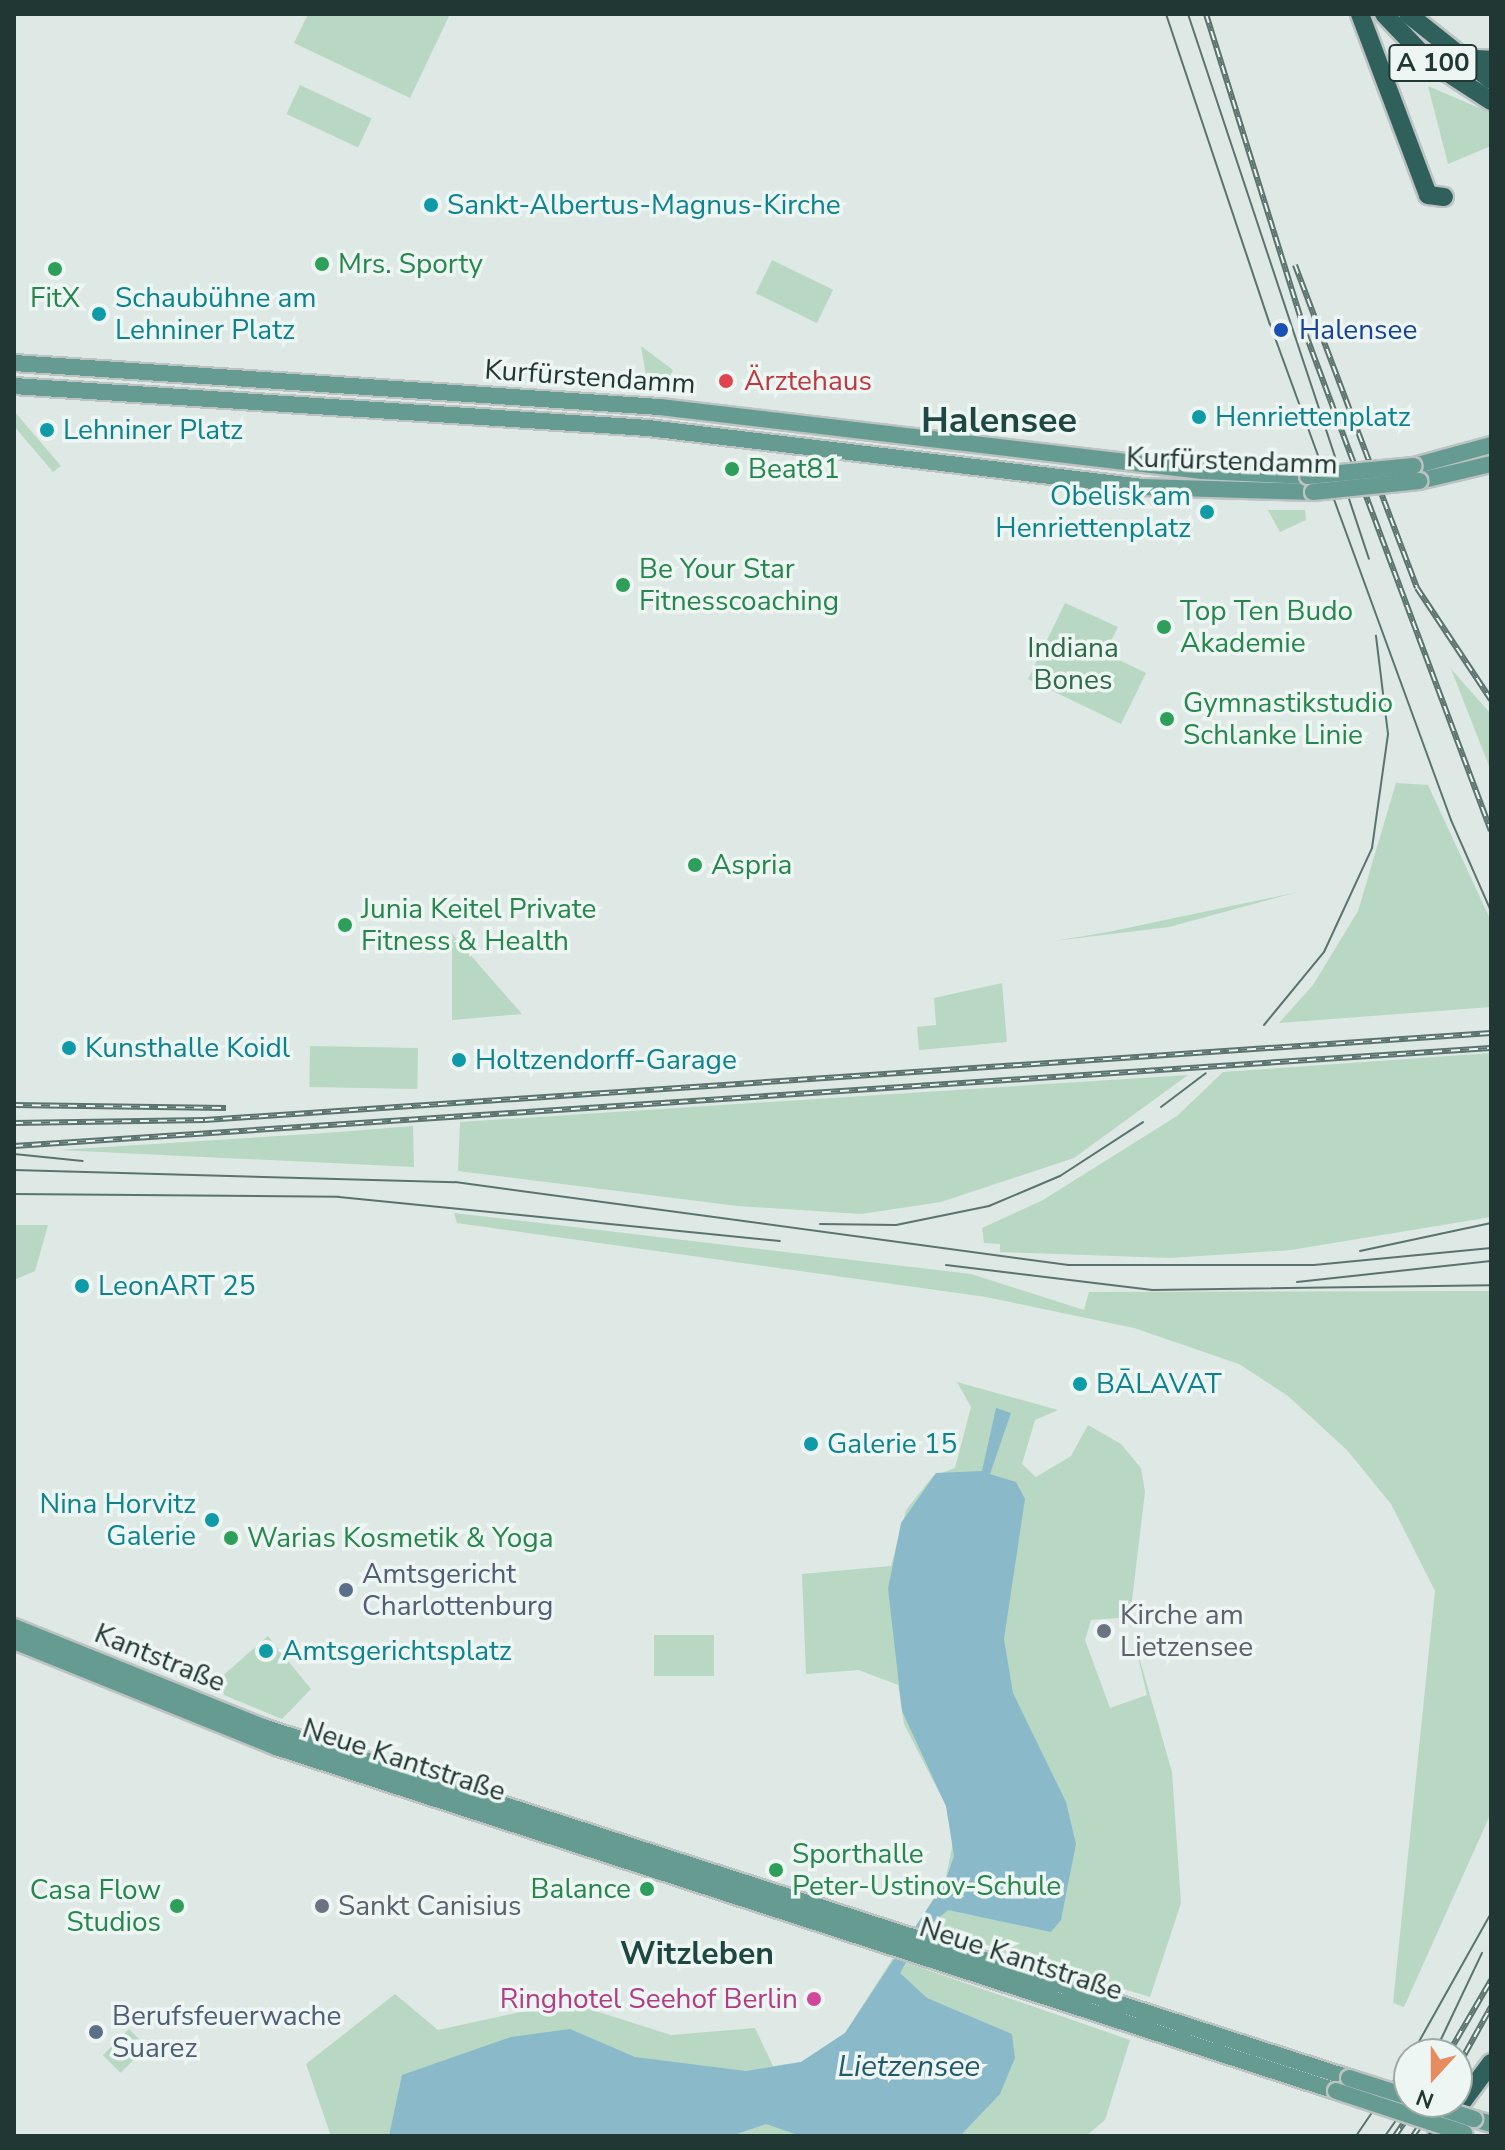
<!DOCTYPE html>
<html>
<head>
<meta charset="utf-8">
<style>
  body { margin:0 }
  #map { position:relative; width:1505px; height:2150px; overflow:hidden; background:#dee8e5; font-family:"Nunito Sans",sans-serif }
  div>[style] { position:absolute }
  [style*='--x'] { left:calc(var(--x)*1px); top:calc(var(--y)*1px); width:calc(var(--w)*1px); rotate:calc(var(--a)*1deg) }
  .green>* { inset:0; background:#b8d8c4; transform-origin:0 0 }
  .water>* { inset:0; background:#8abaca }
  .roads { filter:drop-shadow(2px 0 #bcc3c2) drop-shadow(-2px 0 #bcc3c2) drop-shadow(0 2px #bcc3c2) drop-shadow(0 -2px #bcc3c2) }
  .major>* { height:16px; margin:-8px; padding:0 8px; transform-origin:8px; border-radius:8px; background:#669b92 }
  .highway>* { height:18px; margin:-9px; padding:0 9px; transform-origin:9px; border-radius:9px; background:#2f605b }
  .tram>* { height:2px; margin:-1px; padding:0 1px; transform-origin:1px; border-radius:1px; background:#5b736e }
  .rail>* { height:6px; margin-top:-3px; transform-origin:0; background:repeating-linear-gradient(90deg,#eef6f3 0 9px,#5b736e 0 18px); box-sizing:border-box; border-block:2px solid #5b736e }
  .bridges { filter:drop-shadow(2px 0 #bcc3c2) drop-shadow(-2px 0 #bcc3c2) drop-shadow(0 2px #bcc3c2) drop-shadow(0 -2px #bcc3c2) }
  .major-bridge>* { height:16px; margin:-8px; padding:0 8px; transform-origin:8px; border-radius:8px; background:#669b92 }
  .dots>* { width:22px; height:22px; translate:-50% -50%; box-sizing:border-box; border:4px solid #eef6f3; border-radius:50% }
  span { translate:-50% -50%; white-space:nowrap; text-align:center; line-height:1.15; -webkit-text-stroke:7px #eef6f3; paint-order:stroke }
  .shield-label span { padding:2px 6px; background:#eef6f3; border:2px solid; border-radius:6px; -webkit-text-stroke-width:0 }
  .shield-label { font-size:26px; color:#213733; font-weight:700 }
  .culture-label { font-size:28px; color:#0d838f }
  .left { translate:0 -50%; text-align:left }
  .right { translate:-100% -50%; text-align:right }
  .leisure-label { font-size:28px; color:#27864d }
  .transit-label { font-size:28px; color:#164399 }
  .street-label { font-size:28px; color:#213733 }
  .health-label { font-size:28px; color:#be3a42 }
  .park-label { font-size:28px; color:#2f6a4b }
  .service-label { font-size:28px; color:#4e5e75 }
  .worship-label { font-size:28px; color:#5b616d }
  .hotel-label { font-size:28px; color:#b23c85 }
  .water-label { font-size:30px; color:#21596d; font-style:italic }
  .quarter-label { font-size:32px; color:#1f4741; font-weight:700 }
  .district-label { font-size:36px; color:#1f4741; font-weight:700 }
  .frame { position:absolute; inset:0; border:16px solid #213733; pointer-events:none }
  .north { position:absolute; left:1393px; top:2038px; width:80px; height:80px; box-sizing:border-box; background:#eef6f3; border:2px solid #9caaa6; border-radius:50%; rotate:201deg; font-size:22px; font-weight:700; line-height:32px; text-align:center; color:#213733 }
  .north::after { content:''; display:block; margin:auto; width:28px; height:36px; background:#e68c5f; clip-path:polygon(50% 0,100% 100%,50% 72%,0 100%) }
</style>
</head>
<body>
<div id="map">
  <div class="green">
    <div style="clip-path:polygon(308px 14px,450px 14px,410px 98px,294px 43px)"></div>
    <div style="left:300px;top:85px;width:79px;height:32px;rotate:25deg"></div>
    <div style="clip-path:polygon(1428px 86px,1491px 113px,1491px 146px,1448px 164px)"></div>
    <div style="left:772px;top:260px;width:68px;height:37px;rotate:26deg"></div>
    <div style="clip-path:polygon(641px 346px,673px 370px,667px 383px,647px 381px)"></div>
    <div style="clip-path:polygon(14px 411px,61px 466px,53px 472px,14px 426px)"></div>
    <div style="clip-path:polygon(1268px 510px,1305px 510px,1306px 520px,1280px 532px)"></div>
    <div style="clip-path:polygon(1065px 603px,1118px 627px,1105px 653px,1146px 673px,1121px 724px,1028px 679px)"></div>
    <div style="clip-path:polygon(1451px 669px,1491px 714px,1491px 771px)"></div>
    <div style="clip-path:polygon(1396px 783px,1428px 785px,1491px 921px,1491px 1007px,1279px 1023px,1313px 985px,1358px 911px)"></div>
    <div style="clip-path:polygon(1298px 892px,1169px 927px,1054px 941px,1108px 932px)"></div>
    <div style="clip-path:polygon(452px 934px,522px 1014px,452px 1020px)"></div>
    <div style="clip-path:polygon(1002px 983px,1007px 1042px,919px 1050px,917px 1027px,936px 1025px,934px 998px)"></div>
    <div style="left:310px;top:1046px;width:108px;height:41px;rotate:1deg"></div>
    <div style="clip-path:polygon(1491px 1053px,1491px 1217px,1291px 1250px,1170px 1258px,1000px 1252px,1000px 1244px,984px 1243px,982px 1228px,1043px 1200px,1177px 1116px,1223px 1072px)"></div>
    <div style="clip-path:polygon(1188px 1075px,1074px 1158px,941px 1202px,861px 1214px,737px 1206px,458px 1171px,460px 1122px)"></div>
    <div style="clip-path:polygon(413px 1126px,414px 1167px,59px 1150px,326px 1133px)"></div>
    <div style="clip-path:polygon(454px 1213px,971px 1274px,1084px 1310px,1089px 1292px,1491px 1291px,1491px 1813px,1404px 2007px,1393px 2003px,1435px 1591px,1391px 1504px,1347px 1450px,1288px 1396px,1239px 1364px,1134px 1328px,986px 1297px,457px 1223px)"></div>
    <div style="clip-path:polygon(14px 1225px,48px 1225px,35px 1271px,14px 1280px)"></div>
    <div style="clip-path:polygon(957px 1382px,1058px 1410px,1035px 1420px,1022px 1464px,1036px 1477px,1071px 1456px,1088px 1425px,1121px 1444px,1141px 1468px,1145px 1492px,1130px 1617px,1091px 1620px,1085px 1640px,1110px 1708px,1147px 1695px,1133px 1636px,1172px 1772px,1181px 1903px,1150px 1997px,916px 1926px,945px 1882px,953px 1842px,946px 1806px,904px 1724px,898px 1685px,859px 1670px,806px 1674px,802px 1574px,891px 1566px,906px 1510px,933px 1476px,955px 1468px,971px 1407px)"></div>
    <div style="left:654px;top:1635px;width:60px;height:41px"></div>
    <div style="clip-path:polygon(268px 1636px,311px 1689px,282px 1719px,224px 1695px,219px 1679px)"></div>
    <div style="clip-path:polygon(893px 1958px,1130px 2040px,1105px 2120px,1086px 2136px,331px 2136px,306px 2064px,395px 1994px,438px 2030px,567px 2002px,671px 2035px,755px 2028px,773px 2066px,801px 2062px,845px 2033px)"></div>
    <div style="left:129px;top:2029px;width:25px;height:37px;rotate:45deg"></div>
  </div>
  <div class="water">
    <div style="clip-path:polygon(996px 1408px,1011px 1413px,990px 1474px,1016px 1482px,1025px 1499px,1004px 1639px,1013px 1693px,1066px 1802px,1076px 1844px,1061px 1920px,1051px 1932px,948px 1910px,925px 1929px,900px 1973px,927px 1998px,1012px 2034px,1015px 2058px,1000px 2094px,960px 2136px,801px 2136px,766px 2124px,731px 2136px,389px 2136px,402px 2075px,511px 2037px,570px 2029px,635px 2057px,746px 2071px,801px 2062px,845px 2033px,945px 1882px,954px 1856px,946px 1806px,902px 1711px,888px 1589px,901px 1523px,936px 1473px,982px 1471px)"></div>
  </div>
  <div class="roads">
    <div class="major">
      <div style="--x:14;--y:363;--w:647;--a:3.9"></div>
      <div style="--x:660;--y:407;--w:546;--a:6.73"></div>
      <div style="--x:1202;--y:471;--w:106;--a:2.7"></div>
      <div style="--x:14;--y:386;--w:635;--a:3.79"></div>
      <div style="--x:648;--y:428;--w:497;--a:6.8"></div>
      <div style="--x:1141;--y:487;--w:172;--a:1.7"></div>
      <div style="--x:1414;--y:466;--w:80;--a:-15.3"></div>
      <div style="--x:1419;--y:481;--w:74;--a:-13.3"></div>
      <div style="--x:14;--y:1627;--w:268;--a:21.9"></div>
      <div style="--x:263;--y:1727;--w:1141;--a:17.91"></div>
      <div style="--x:14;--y:1641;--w:283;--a:22"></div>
      <div style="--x:276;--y:1747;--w:1114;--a:17.98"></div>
      <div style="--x:1474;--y:2119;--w:18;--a:16"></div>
    </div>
    <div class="highway">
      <div style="--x:1360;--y:14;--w:193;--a:69.4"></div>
      <div style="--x:1428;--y:195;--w:16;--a:7"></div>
      <div style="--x:1384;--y:14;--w:64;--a:46.3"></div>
      <div style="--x:1428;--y:60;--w:75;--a:33.1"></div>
      <div style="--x:1408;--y:14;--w:106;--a:38.5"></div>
      <div style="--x:1457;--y:58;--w:34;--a:3"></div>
      <div style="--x:1437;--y:2136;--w:91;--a:-53.5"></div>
    </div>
  </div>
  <div class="tram">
    <div style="--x:1166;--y:14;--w:327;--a:71.5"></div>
    <div style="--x:1270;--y:324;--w:528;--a:69.95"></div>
    <div style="--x:1451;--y:820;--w:99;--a:66.3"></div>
    <div style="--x:1188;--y:14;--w:574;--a:71.63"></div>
    <div style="--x:1264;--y:1025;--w:94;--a:-50.6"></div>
    <div style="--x:1324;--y:952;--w:115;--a:-65.2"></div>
    <div style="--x:1372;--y:848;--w:115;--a:-82"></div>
    <div style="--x:1388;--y:734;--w:99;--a:-97"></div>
    <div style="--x:1161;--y:1107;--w:56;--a:-37.1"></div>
    <div style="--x:14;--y:1154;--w:69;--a:5.8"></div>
    <div style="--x:14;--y:1170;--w:441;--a:1.6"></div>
    <div style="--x:455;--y:1182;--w:619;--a:7.71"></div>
    <div style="--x:1068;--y:1265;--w:246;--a:0"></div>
    <div style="--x:1314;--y:1265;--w:178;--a:-5.5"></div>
    <div style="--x:14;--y:1194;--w:325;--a:0.5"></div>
    <div style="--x:339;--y:1197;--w:443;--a:5.7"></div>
    <div style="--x:820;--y:1224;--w:76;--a:0.8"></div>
    <div style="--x:896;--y:1225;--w:95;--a:-11.5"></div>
    <div style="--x:989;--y:1206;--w:77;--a:-22.9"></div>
    <div style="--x:1060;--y:1176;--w:99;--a:-33"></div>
    <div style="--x:1360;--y:1251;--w:134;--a:-12.1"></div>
    <div style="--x:946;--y:1265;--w:208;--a:6.9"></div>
    <div style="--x:1152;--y:1290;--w:339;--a:-0.8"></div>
    <div style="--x:1297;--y:1282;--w:195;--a:-6.2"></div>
    <div style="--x:1412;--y:2054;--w:162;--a:-60.7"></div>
    <div style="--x:1434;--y:2054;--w:112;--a:-64.6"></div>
    <div style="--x:1356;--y:2136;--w:94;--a:-55.8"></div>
    <div style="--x:1385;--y:2136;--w:42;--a:-54.8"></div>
  </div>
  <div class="rail">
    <div style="--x:1206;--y:14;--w:336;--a:72.7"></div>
    <div style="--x:1306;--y:335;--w:529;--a:69.55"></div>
    <div style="--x:1295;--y:265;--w:345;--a:69.3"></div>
    <div style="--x:1417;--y:588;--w:134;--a:56.5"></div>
    <div style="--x:14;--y:1105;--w:212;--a:0.8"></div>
    <div style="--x:14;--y:1123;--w:191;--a:-0.9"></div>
    <div style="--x:205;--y:1120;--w:1289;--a:-3.87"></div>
    <div style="--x:14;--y:1146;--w:1480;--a:-3.8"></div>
    <div style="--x:1448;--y:2054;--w:86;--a:-59.8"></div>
    <div style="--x:1457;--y:2068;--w:70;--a:-60.9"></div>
    <div style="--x:1395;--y:2136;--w:41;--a:-55.9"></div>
    <div style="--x:1413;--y:2136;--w:41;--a:-55.9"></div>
  </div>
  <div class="bridges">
    <div class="major-bridge">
      <div style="--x:1308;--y:476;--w:106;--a:-5.4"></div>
      <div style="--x:1313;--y:492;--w:107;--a:-5.9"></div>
      <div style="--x:1349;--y:2078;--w:63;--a:17.6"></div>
      <div style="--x:1336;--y:2091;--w:135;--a:18.2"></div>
      <div style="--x:1423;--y:2102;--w:54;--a:18.4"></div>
    </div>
  </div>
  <div class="dots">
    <div style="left:431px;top:205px;background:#0f9aa8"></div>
    <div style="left:322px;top:264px;background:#2e9e5b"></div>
    <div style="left:55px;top:269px;background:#2e9e5b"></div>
    <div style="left:99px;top:314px;background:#0f9aa8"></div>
    <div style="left:1281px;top:330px;background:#1a4fb4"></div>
    <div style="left:726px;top:381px;background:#e0444e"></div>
    <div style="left:1199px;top:417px;background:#0f9aa8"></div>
    <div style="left:47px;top:430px;background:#0f9aa8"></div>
    <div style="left:732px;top:469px;background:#2e9e5b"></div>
    <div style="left:1207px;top:512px;background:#0f9aa8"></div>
    <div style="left:623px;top:585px;background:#2e9e5b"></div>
    <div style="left:1164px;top:627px;background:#2e9e5b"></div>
    <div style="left:1167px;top:719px;background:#2e9e5b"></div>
    <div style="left:695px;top:865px;background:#2e9e5b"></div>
    <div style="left:345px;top:925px;background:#2e9e5b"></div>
    <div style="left:69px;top:1048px;background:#0f9aa8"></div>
    <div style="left:459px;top:1060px;background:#0f9aa8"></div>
    <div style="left:82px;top:1286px;background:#0f9aa8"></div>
    <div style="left:1080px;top:1384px;background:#0f9aa8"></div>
    <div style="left:811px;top:1444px;background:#0f9aa8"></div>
    <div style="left:212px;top:1520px;background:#0f9aa8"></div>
    <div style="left:231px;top:1538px;background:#2e9e5b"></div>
    <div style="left:346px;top:1590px;background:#5c6f8a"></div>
    <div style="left:1104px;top:1631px;background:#6b7280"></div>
    <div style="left:266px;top:1651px;background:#0f9aa8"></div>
    <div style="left:776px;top:1870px;background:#2e9e5b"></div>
    <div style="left:647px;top:1889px;background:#2e9e5b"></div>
    <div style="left:177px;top:1906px;background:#2e9e5b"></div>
    <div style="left:322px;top:1906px;background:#6b7280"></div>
    <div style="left:814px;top:1999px;background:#d1479c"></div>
    <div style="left:96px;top:2032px;background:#5c6f8a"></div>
  </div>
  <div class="shield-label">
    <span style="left:1433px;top:63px">A 100</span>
  </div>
  <div class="culture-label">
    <span class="left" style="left:447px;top:205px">Sankt-Albertus-Magnus-Kirche</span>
    <span class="left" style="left:115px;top:314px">Schaubühne am<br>Lehniner Platz</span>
    <span class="left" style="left:1215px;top:417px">Henriettenplatz</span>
    <span class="left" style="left:63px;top:430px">Lehniner Platz</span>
    <span class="right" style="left:1191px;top:512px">Obelisk am<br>Henriettenplatz</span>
    <span class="left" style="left:85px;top:1048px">Kunsthalle Koidl</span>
    <span class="left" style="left:475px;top:1060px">Holtzendorff-Garage</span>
    <span class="left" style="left:98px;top:1286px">LeonART 25</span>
    <span class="left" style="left:1096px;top:1384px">BĀLAVAT</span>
    <span class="left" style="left:827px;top:1444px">Galerie 15</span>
    <span class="right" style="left:196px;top:1520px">Nina Horvitz<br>Galerie</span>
    <span class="left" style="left:282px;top:1651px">Amtsgerichtsplatz</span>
  </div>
  <div class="leisure-label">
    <span class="left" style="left:338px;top:264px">Mrs. Sporty</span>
    <span style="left:55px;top:298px">FitX</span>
    <span class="left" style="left:748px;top:469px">Beat81</span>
    <span class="left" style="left:639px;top:585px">Be Your Star<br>Fitnesscoaching</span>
    <span class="left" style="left:1180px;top:627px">Top Ten Budo<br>Akademie</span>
    <span class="left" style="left:1183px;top:719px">Gymnastikstudio<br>Schlanke Linie</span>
    <span class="left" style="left:711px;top:865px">Aspria</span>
    <span class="left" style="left:361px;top:925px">Junia Keitel Private<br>Fitness &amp; Health</span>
    <span class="left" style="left:247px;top:1538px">Warias Kosmetik &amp; Yoga</span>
    <span class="left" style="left:792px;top:1870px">Sporthalle<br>Peter-Ustinov-Schule</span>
    <span class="right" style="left:631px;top:1889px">Balance</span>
    <span class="right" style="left:161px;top:1906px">Casa Flow<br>Studios</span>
  </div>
  <div class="transit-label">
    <span class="left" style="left:1299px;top:330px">Halensee</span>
  </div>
  <div class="street-label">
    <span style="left:590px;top:377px;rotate:4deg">Kurfürstendamm</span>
    <span style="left:1232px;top:461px;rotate:2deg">Kurfürstendamm</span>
    <span style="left:160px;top:1658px;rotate:22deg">Kantstraße</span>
    <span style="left:404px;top:1760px;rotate:18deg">Neue Kantstraße</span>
    <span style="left:1021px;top:1959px;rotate:18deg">Neue Kantstraße</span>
  </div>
  <div class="health-label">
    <span class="left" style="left:744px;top:381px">Ärztehaus</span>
  </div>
  <div class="park-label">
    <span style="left:1073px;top:664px">Indiana<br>Bones</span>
  </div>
  <div class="service-label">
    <span class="left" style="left:362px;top:1590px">Amtsgericht<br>Charlottenburg</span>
    <span class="left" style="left:112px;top:2032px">Berufsfeuerwache<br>Suarez</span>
  </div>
  <div class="worship-label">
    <span class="left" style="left:1120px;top:1631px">Kirche am<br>Lietzensee</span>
    <span class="left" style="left:338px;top:1906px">Sankt Canisius</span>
  </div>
  <div class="hotel-label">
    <span class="right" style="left:798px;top:1999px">Ringhotel Seehof Berlin</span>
  </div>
  <div class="water-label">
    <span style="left:909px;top:2067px">Lietzensee</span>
  </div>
  <div class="quarter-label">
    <span style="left:697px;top:1954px">Witzleben</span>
  </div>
  <div class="district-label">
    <span style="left:999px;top:421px">Halensee</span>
  </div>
  <div class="frame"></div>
  <div class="north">N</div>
</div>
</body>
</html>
